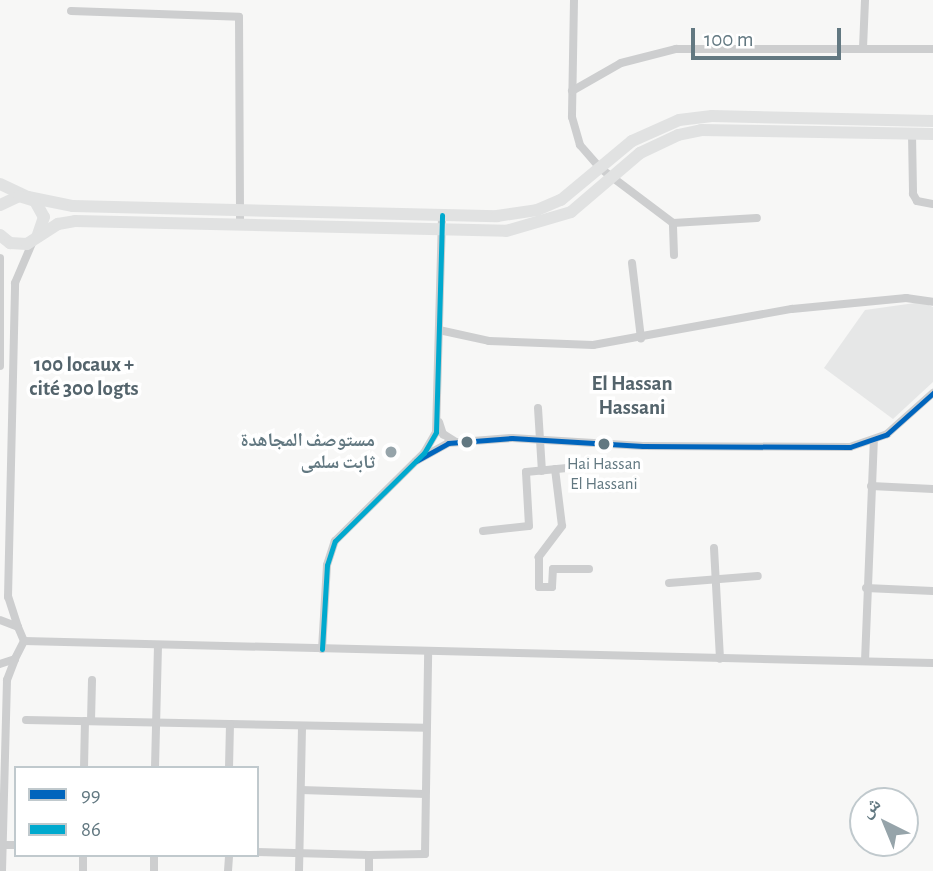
<!DOCTYPE html>
<html>
<head>
<meta charset="utf-8">
<style>
  body { margin:0 }
  #map { position:relative; width:933px; height:871px; overflow:hidden; background:#f7f7f6; font-family:"Alegreya Sans","Noto Naskh Arabic",sans-serif }
  div>[style] { position:absolute }
  [style*='--x'] { left:calc(var(--x)*1px); top:calc(var(--y)*1px); width:calc(var(--w)*1px); rotate:calc(var(--a)*1deg) }
  .built>* { inset:0; background:#e6e7e7 }
  .street>* { height:8px; margin:-4px; padding:0 4px; transform-origin:4px; border-radius:4px; background:#cdcecf }
  .secondary>* { height:12px; margin:-6px; padding:0 6px; transform-origin:6px; border-radius:6px; background:#e1e2e2 }
  .bus-1>* { height:5px; margin:-2.5px; padding:0 2.5px; transform-origin:2.5px; border-radius:2.5px; background:#0065bd }
  .bus-2>* { height:5px; margin:-2.5px; padding:0 2.5px; transform-origin:2.5px; border-radius:2.5px; background:#00a9ce }
  .dots>* { width:19px; height:19px; translate:-50% -50%; box-sizing:border-box; border:4px solid #fff; border-radius:50% }
  span { translate:-50% -50%; white-space:nowrap; text-align:center; line-height:1.15; -webkit-text-stroke:7px #fff; paint-order:stroke }
  .bus-label { font-size:17px; color:#627881 }
  .poi-label { font-size:19px; color:#627881; font-weight:700 }
  .right { translate:-100% -50%; text-align:right }
  .neighbourhood-label { font-size:21px; color:#54646c; font-weight:700 }
  .legend { position:absolute; left:14px; top:766px; width:245px; height:91px; box-sizing:border-box; background:#fff; border:2px solid #c0c9cd; margin:0; padding:9px 12px; list-style:none; font-size:21px; color:#627881 }
  .legend li { display:flex; align-items:center; gap:14px; height:35px }
  .legend b { width:35px; border:2px solid #c0c9cd }
  .north { position:absolute; left:849px; top:787px; width:70px; height:70px; box-sizing:border-box; background:#fff; border:2px solid #c0c9cd; border-radius:50%; rotate:317deg; font-size:19px; font-weight:700; line-height:28px; text-align:center; color:#627881 }
  .north::after { content:''; display:block; margin:auto; width:24px; height:32px; background:#96a4aa; clip-path:polygon(50% 0,100% 100%,50% 72%,0 100%) }
  .scale { position:absolute; left:691px; top:28px; width:150px; height:32px; box-sizing:border-box; border:4px solid #627881; border-top:0; padding-left:9px; font-size:21px; line-height:24px; white-space:nowrap; color:#627881; -webkit-text-stroke:5px #fff; paint-order:stroke }
</style>
</head>
<body>
<div id="map">
  <div class="built">
    <div style="clip-path:polygon(922px 302px,933px 307px,933px 382px,893px 419px,824px 368px,865px 310px)"></div>
  </div>
  <div class="street">
    <div style="--x:574;--y:0;--w:117;--a:91"></div>
    <div style="--x:572;--y:117;--w:29;--a:74"></div>
    <div style="--x:580;--y:145;--w:30;--a:49"></div>
    <div style="--x:600;--y:168;--w:91;--a:37"></div>
    <div style="--x:71;--y:11;--w:168;--a:2"></div>
    <div style="--x:239;--y:17;--w:208;--a:89.7"></div>
    <div style="--x:863;--y:48;--w:48;--a:-87.6"></div>
    <div style="--x:572;--y:91;--w:56;--a:-29.7"></div>
    <div style="--x:621;--y:63;--w:57;--a:-14.3"></div>
    <div style="--x:676;--y:49;--w:257;--a:0"></div>
    <div style="--x:912;--y:134;--w:60;--a:89"></div>
    <div style="--x:913;--y:194;--w:8;--a:60"></div>
    <div style="--x:917;--y:201;--w:16;--a:11"></div>
    <div style="--x:674;--y:255;--w:32;--a:-92"></div>
    <div style="--x:673;--y:223;--w:84;--a:-3.4"></div>
    <div style="--x:0;--y:258;--w:108;--a:90"></div>
    <div style="--x:632;--y:263;--w:76;--a:83.2"></div>
    <div style="--x:439;--y:330;--w:51;--a:12.4"></div>
    <div style="--x:489;--y:341;--w:104;--a:2.2"></div>
    <div style="--x:593;--y:345;--w:202;--a:-10.3"></div>
    <div style="--x:792;--y:309;--w:115;--a:-5.5"></div>
    <div style="--x:906;--y:298;--w:27;--a:8"></div>
    <div style="--x:538;--y:408;--w:63;--a:86.4"></div>
    <div style="--x:439;--y:422;--w:13;--a:72"></div>
    <div style="--x:443;--y:434;--w:15;--a:32"></div>
    <div style="--x:416;--y:461;--w:37;--a:-29"></div>
    <div style="--x:448;--y:443;--w:64;--a:-4.5"></div>
    <div style="--x:512;--y:438;--w:131;--a:3.5"></div>
    <div style="--x:643;--y:446;--w:207;--a:0.3"></div>
    <div style="--x:850;--y:447;--w:39;--a:-19"></div>
    <div style="--x:887;--y:434;--w:62;--a:-41.7"></div>
    <div style="--x:555;--y:469;--w:57;--a:83"></div>
    <div style="--x:562;--y:526;--w:39;--a:127"></div>
    <div style="--x:539;--y:557;--w:30;--a:90"></div>
    <div style="--x:539;--y:587;--w:13;--a:0"></div>
    <div style="--x:552;--y:587;--w:18;--a:-87"></div>
    <div style="--x:553;--y:569;--w:36;--a:0"></div>
    <div style="--x:871;--y:486;--w:62;--a:2.8"></div>
    <div style="--x:483;--y:531;--w:46;--a:-6.2"></div>
    <div style="--x:529;--y:526;--w:54;--a:-93.2"></div>
    <div style="--x:526;--y:472;--w:72;--a:-5.6"></div>
    <div style="--x:714;--y:548;--w:111;--a:86.9"></div>
    <div style="--x:669;--y:583;--w:89;--a:-4.5"></div>
    <div style="--x:866;--y:588;--w:67;--a:2.6"></div>
    <div style="--x:0;--y:620;--w:19;--a:21"></div>
    <div style="--x:18;--y:627;--w:15;--a:67"></div>
    <div style="--x:24;--y:641;--w:20;--a:117"></div>
    <div style="--x:15;--y:659;--w:16;--a:162"></div>
    <div style="--x:18;--y:627;--w:32;--a:-108"></div>
    <div style="--x:8;--y:597;--w:314;--a:-88.7"></div>
    <div style="--x:15;--y:283;--w:46;--a:-66.8"></div>
    <div style="--x:24;--y:641;--w:909;--a:1.39"></div>
    <div style="--x:322;--y:649;--w:84;--a:-86.6"></div>
    <div style="--x:327;--y:565;--w:25;--a:-72"></div>
    <div style="--x:335;--y:541;--w:125;--a:-44.7"></div>
    <div style="--x:424;--y:453;--w:24;--a:-60"></div>
    <div style="--x:436;--y:432;--w:217;--a:-88.4"></div>
    <div style="--x:865;--y:661;--w:220;--a:-87.7"></div>
    <div style="--x:26;--y:720;--w:400;--a:1.1"></div>
    <div style="--x:91;--y:721;--w:41;--a:-88.6"></div>
    <div style="--x:84;--y:768;--w:47;--a:-88.8"></div>
    <div style="--x:155;--y:768;--w:123;--a:-88.6"></div>
    <div style="--x:229;--y:768;--w:44;--a:-88.7"></div>
    <div style="--x:301;--y:790;--w:124;--a:1.8"></div>
    <div style="--x:2;--y:845;--w:14;--a:0"></div>
    <div style="--x:257;--y:852;--w:112;--a:1.5"></div>
    <div style="--x:2;--y:871;--w:191;--a:-88.5"></div>
    <div style="--x:7;--y:680;--w:22;--a:-69"></div>
    <div style="--x:83;--y:871;--w:16;--a:-90"></div>
    <div style="--x:154;--y:871;--w:16;--a:-90"></div>
    <div style="--x:228;--y:871;--w:16;--a:-86"></div>
    <div style="--x:299;--y:871;--w:145;--a:-88.8"></div>
    <div style="--x:369;--y:871;--w:16;--a:-90"></div>
    <div style="--x:369;--y:855;--w:56;--a:-1"></div>
    <div style="--x:425;--y:854;--w:202;--a:-89.1"></div>
  </div>
  <div class="secondary">
    <div style="--x:0;--y:184;--w:31;--a:25"></div>
    <div style="--x:28;--y:197;--w:46;--a:11.3"></div>
    <div style="--x:73;--y:206;--w:424;--a:1.4"></div>
    <div style="--x:497;--y:216;--w:40;--a:-8.5"></div>
    <div style="--x:537;--y:210;--w:26;--a:-23"></div>
    <div style="--x:561;--y:200;--w:92;--a:-39.7"></div>
    <div style="--x:632;--y:141;--w:51;--a:-24.1"></div>
    <div style="--x:679;--y:120;--w:33;--a:-7"></div>
    <div style="--x:712;--y:116;--w:221;--a:1.3"></div>
    <div style="--x:0;--y:205;--w:21;--a:-25"></div>
    <div style="--x:19;--y:196;--w:17;--a:17"></div>
    <div style="--x:35;--y:201;--w:18;--a:61"></div>
    <div style="--x:44;--y:217;--w:21;--a:109"></div>
    <div style="--x:0;--y:235;--w:13;--a:39"></div>
    <div style="--x:10;--y:243;--w:17;--a:3"></div>
    <div style="--x:27;--y:244;--w:37;--a:-33"></div>
    <div style="--x:58;--y:224;--w:17;--a:-10"></div>
    <div style="--x:75;--y:221;--w:431;--a:1.3"></div>
    <div style="--x:506;--y:231;--w:68;--a:-16.3"></div>
    <div style="--x:571;--y:212;--w:91;--a:-40.5"></div>
    <div style="--x:640;--y:153;--w:42;--a:-25.3"></div>
    <div style="--x:678;--y:135;--w:24;--a:-12"></div>
    <div style="--x:701;--y:130;--w:232;--a:1"></div>
  </div>
  <div class="bus-1">
    <div style="--x:416;--y:461;--w:37;--a:-29"></div>
    <div style="--x:448;--y:443;--w:64;--a:-4.5"></div>
    <div style="--x:512;--y:438;--w:131;--a:3.5"></div>
    <div style="--x:643;--y:446;--w:207;--a:0.3"></div>
    <div style="--x:850;--y:447;--w:39;--a:-19"></div>
    <div style="--x:887;--y:434;--w:62;--a:-41.7"></div>
  </div>
  <div class="bus-2">
    <div style="--x:322;--y:649;--w:84;--a:-86.6"></div>
    <div style="--x:327;--y:565;--w:25;--a:-72"></div>
    <div style="--x:335;--y:541;--w:125;--a:-44.7"></div>
    <div style="--x:424;--y:453;--w:24;--a:-60"></div>
    <div style="--x:436;--y:432;--w:217;--a:-88.4"></div>
  </div>
  <div class="dots">
    <div style="left:467px;top:442px;background:#627881"></div>
    <div style="left:604px;top:444px;background:#627881"></div>
    <div style="left:391px;top:452px;background:#96a4aa"></div>
  </div>
  <div class="bus-label">
    <span style="left:604px;top:474px">Hai Hassan<br>El Hassani</span>
  </div>
  <div class="poi-label">
    <span class="right" style="left:375px;top:452px">مستوصف المجاهدة<br>ثابت سلمى</span>
  </div>
  <div class="neighbourhood-label">
    <span style="left:84px;top:377px">100 locaux +<br>cité 300 logts</span>
    <span style="left:632px;top:396px">El Hassan<br>Hassani</span>
  </div>
  <ul class="legend">
  <li><b style="height:9px;background:#0065bd"></b>99</li>
  <li><b style="height:9px;background:#00a9ce"></b>86</li>
  </ul>
  <div class="north">ش</div>
  <div class="scale">100 m</div>
</div>
</body>
</html>
